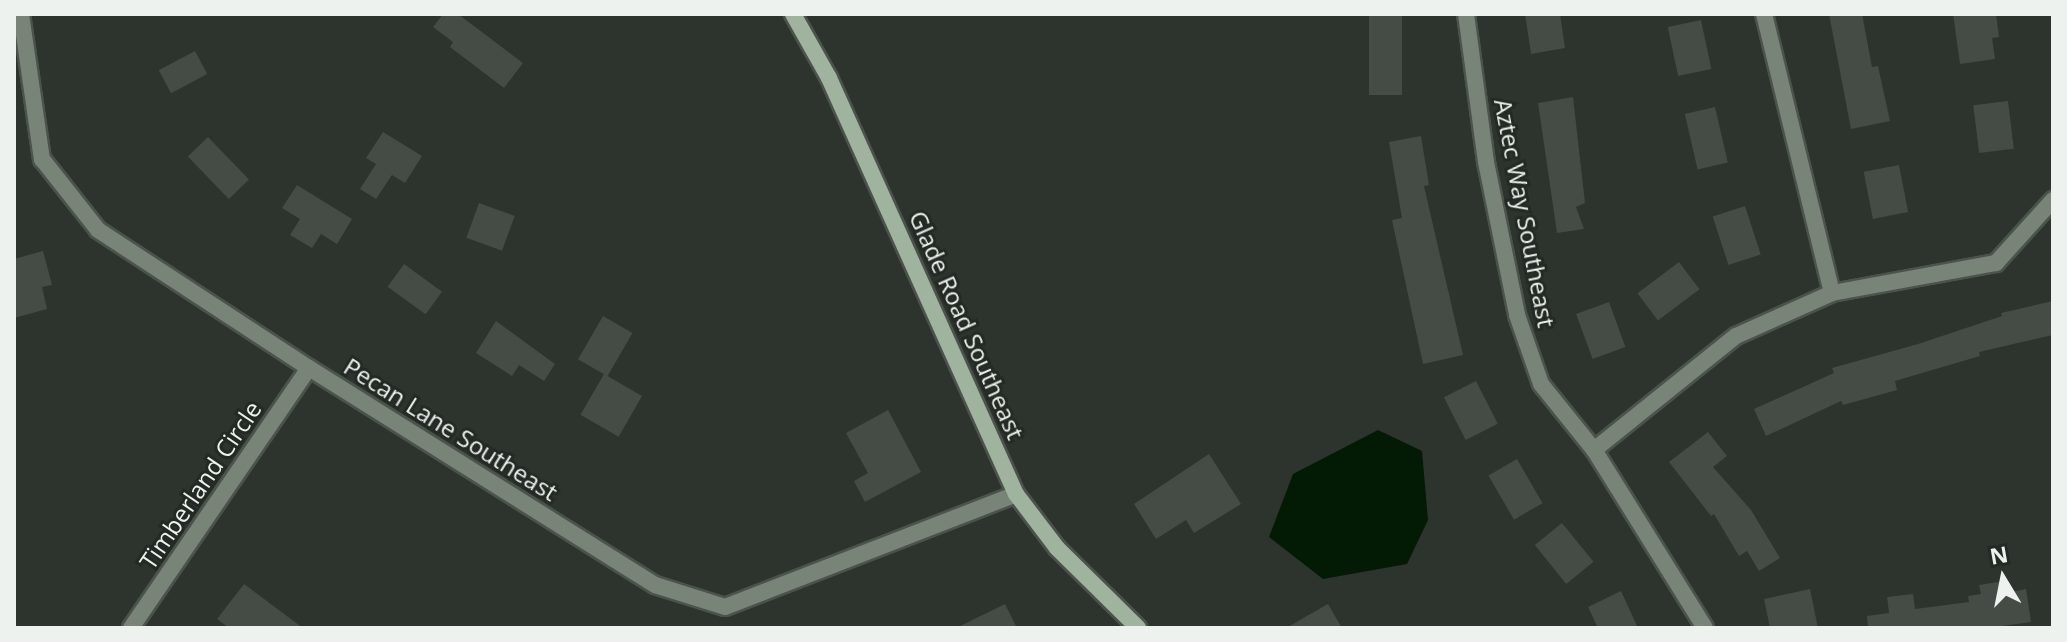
<!DOCTYPE html>
<html>
<head>
<meta charset="utf-8">
<style>
  body { margin:0 }
  #map { position:relative; width:2067px; height:642px; overflow:hidden; background:#2d332d; font-family:"Open Sans",sans-serif }
  div>[style] { position:absolute }
  [style*='--x'] { left:calc(var(--x)*1px); top:calc(var(--y)*1px); width:calc(var(--w)*1px); rotate:calc(var(--a)*1deg) }
  .water>* { inset:0; background:#031b05 }
  .building>* { inset:0; background:#454b45; transform-origin:0 0 }
  .roads { filter:drop-shadow(2px 0 #4c524c) drop-shadow(-2px 0 #4c524c) drop-shadow(0 2px #4c524c) drop-shadow(0 -2px #4c524c) }
  .street>* { height:16px; margin:-8px; padding:0 8px; transform-origin:8px; border-radius:8px; background:#778477 }
  .secondary>* { height:16px; margin:-8px; padding:0 8px; transform-origin:8px; border-radius:8px; background:#9fb39f }
  span { translate:-50% -50%; white-space:nowrap; text-align:center; line-height:1.15; -webkit-text-stroke:6px #232923; paint-order:stroke }
  .street-label { font-size:24px; color:#eef2ee }
  .frame { position:absolute; inset:0; border:16px solid #eef2ee; pointer-events:none }
  .north { position:absolute; left:1963px; top:538px; width:80px; height:80px; -webkit-text-stroke:6px #232923; paint-order:stroke; rotate:350deg; font-size:22px; font-weight:700; line-height:32px; text-align:center; color:#eef2ee }
  .north::after { content:''; display:block; margin:auto; width:28px; height:36px; background:#eef2ee; clip-path:polygon(50% 0,100% 100%,50% 72%,0 100%) }
</style>
</head>
<body>
<div id="map">
  <div class="water">
    <div style="clip-path:polygon(1378px 430px,1422px 451px,1428px 520px,1407px 564px,1323px 579px,1269px 537px,1293px 474px)"></div>
  </div>
  <div class="building">
    <div style="clip-path:polygon(443px 14px,458px 14px,523px 63px,504px 88px,450px 47px,453px 42px,433px 27px)"></div>
    <div style="left:1369px;top:14px;width:33px;height:81px"></div>
    <div style="clip-path:polygon(1525px 14px,1560px 14px,1565px 48px,1531px 54px)"></div>
    <div style="clip-path:polygon(1829px 14px,1862px 14px,1872px 67px,1878px 66px,1890px 121px,1851px 129px)"></div>
    <div style="clip-path:polygon(1953px 14px,1996px 14px,1999px 37px,1992px 38px,1995px 59px,1960px 64px)"></div>
    <div style="left:1701px;top:20px;width:50px;height:34px;rotate:78deg"></div>
    <div style="left:195px;top:51px;width:26px;height:41px;rotate:62deg"></div>
    <div style="clip-path:polygon(1573px 97px,1585px 203px,1576px 207px,1584px 229px,1557px 233px,1538px 103px)"></div>
    <div style="left:2008px;top:101px;width:48px;height:35px;rotate:83deg"></div>
    <div style="left:1715px;top:107px;width:57px;height:31px;rotate:77deg"></div>
    <div style="clip-path:polygon(383px 132px,422px 156px,405px 183px,392px 175px,376px 199px,360px 189px,376px 164px,366px 158px)"></div>
    <div style="clip-path:polygon(1421px 136px,1429px 185px,1424px 186px,1463px 355px,1423px 364px,1392px 220px,1402px 218px,1389px 142px)"></div>
    <div style="left:208px;top:137px;width:59px;height:28px;rotate:46deg"></div>
    <div style="left:1899px;top:165px;width:48px;height:36px;rotate:79deg"></div>
    <div style="clip-path:polygon(297px 185px,352px 219px,337px 244px,321px 234px,312px 248px,290px 235px,300px 219px,282px 208px)"></div>
    <div style="left:479px;top:203px;width:38px;height:37px;rotate:20deg"></div>
    <div style="left:1745px;top:206px;width:51px;height:34px;rotate:72deg"></div>
    <div style="clip-path:polygon(43px 251px,52px 285px,42px 287px,47px 309px,14px 318px,14px 259px)"></div>
    <div style="left:1679px;top:262px;width:34px;height:52px;rotate:53deg"></div>
    <div style="left:404px;top:264px;width:47px;height:28px;rotate:36deg"></div>
    <div style="clip-path:polygon(2053px 301px,2053px 335px,1979px 352px,1980px 356px,1895px 381px,1897px 390px,1843px 405px,1841px 401px,1766px 436px,1754px 409px,1834px 373px,1832px 368px,1918px 344px,2002px 316px,2001px 313px)"></div>
    <div style="left:1609px;top:302px;width:48px;height:35px;rotate:70deg"></div>
    <div style="left:603px;top:316px;width:34px;height:50px;rotate:30deg"></div>
    <div style="clip-path:polygon(496px 321px,555px 364px,544px 381px,519px 365px,512px 376px,476px 353px)"></div>
    <div style="left:604px;top:374px;width:44px;height:47px;rotate:30deg"></div>
    <div style="left:1476px;top:381px;width:48px;height:36px;rotate:63deg"></div>
    <div style="clip-path:polygon(888px 410px,921px 472px,865px 502px,854px 481px,868px 473px,846px 433px)"></div>
    <div style="clip-path:polygon(1708px 432px,1727px 456px,1713px 467px,1751px 510px,1780px 558px,1759px 571px,1747px 551px,1739px 556px,1714px 514px,1711px 516px,1669px 462px)"></div>
    <div style="clip-path:polygon(1209px 454px,1241px 504px,1194px 533px,1186px 520px,1156px 539px,1134px 504px)"></div>
    <div style="left:1517px;top:459px;width:51px;height:33px;rotate:60deg"></div>
    <div style="left:1562px;top:523px;width:50px;height:35px;rotate:51deg"></div>
    <div style="clip-path:polygon(2004px 581px,2006px 593px,2026px 589px,2031px 622px,1989px 628px,1868px 628px,1867px 616px,1889px 613px,1887px 597px,1913px 594px,1915px 609px,1969px 602px,1968px 596px,1981px 594px,1979px 585px)"></div>
    <div style="clip-path:polygon(244px 584px,303px 628px,229px 628px,217px 619px)"></div>
    <div style="clip-path:polygon(1810px 589px,1818px 628px,1770px 628px,1764px 599px)"></div>
    <div style="clip-path:polygon(1621px 591px,1638px 628px,1598px 628px,1588px 607px)"></div>
    <div style="clip-path:polygon(1005px 604px,1017px 628px,956px 628px)"></div>
    <div style="clip-path:polygon(1328px 604px,1342px 628px,1286px 628px)"></div>
  </div>
  <div class="roads">
    <div class="street">
      <div style="--x:21;--y:14;--w:147;--a:81.8"></div>
      <div style="--x:42;--y:159;--w:90;--a:51.7"></div>
      <div style="--x:98;--y:230;--w:252;--a:33.2"></div>
      <div style="--x:309;--y:368;--w:408;--a:32.1"></div>
      <div style="--x:655;--y:585;--w:73;--a:17.4"></div>
      <div style="--x:725;--y:607;--w:312;--a:-21.2"></div>
      <div style="--x:1466;--y:14;--w:149;--a:82.3"></div>
      <div style="--x:1486;--y:162;--w:156;--a:78.5"></div>
      <div style="--x:1517;--y:315;--w:73;--a:70.8"></div>
      <div style="--x:1541;--y:384;--w:85;--a:51.2"></div>
      <div style="--x:1764;--y:14;--w:287;--a:76.3"></div>
      <div style="--x:131;--y:628;--w:315;--a:-55.6"></div>
      <div style="--x:1705;--y:628;--w:210;--a:-121.9"></div>
      <div style="--x:1594;--y:450;--w:182;--a:-38.8"></div>
      <div style="--x:1736;--y:336;--w:105;--a:-24.1"></div>
      <div style="--x:1832;--y:293;--w:167;--a:-10.4"></div>
      <div style="--x:1996;--y:263;--w:85;--a:-47.9"></div>
    </div>
    <div class="secondary">
      <div style="--x:793;--y:14;--w:73;--a:60.6"></div>
      <div style="--x:829;--y:78;--w:456;--a:65.8"></div>
      <div style="--x:1016;--y:494;--w:68;--a:52.8"></div>
      <div style="--x:1057;--y:548;--w:114;--a:44.6"></div>
    </div>
  </div>
  <div class="street-label">
    <span style="left:1525px;top:213px;rotate:79deg">Aztec Way Southeast</span>
    <span style="left:967px;top:325px;rotate:66deg">Glade Road Southeast</span>
    <span style="left:451px;top:429px;rotate:32deg">Pecan Lane Southeast</span>
    <span style="left:200px;top:485px;rotate:-56deg">Timberland Circle</span>
  </div>
  <div class="frame"></div>
  <div class="north">N</div>
</div>
</body>
</html>
